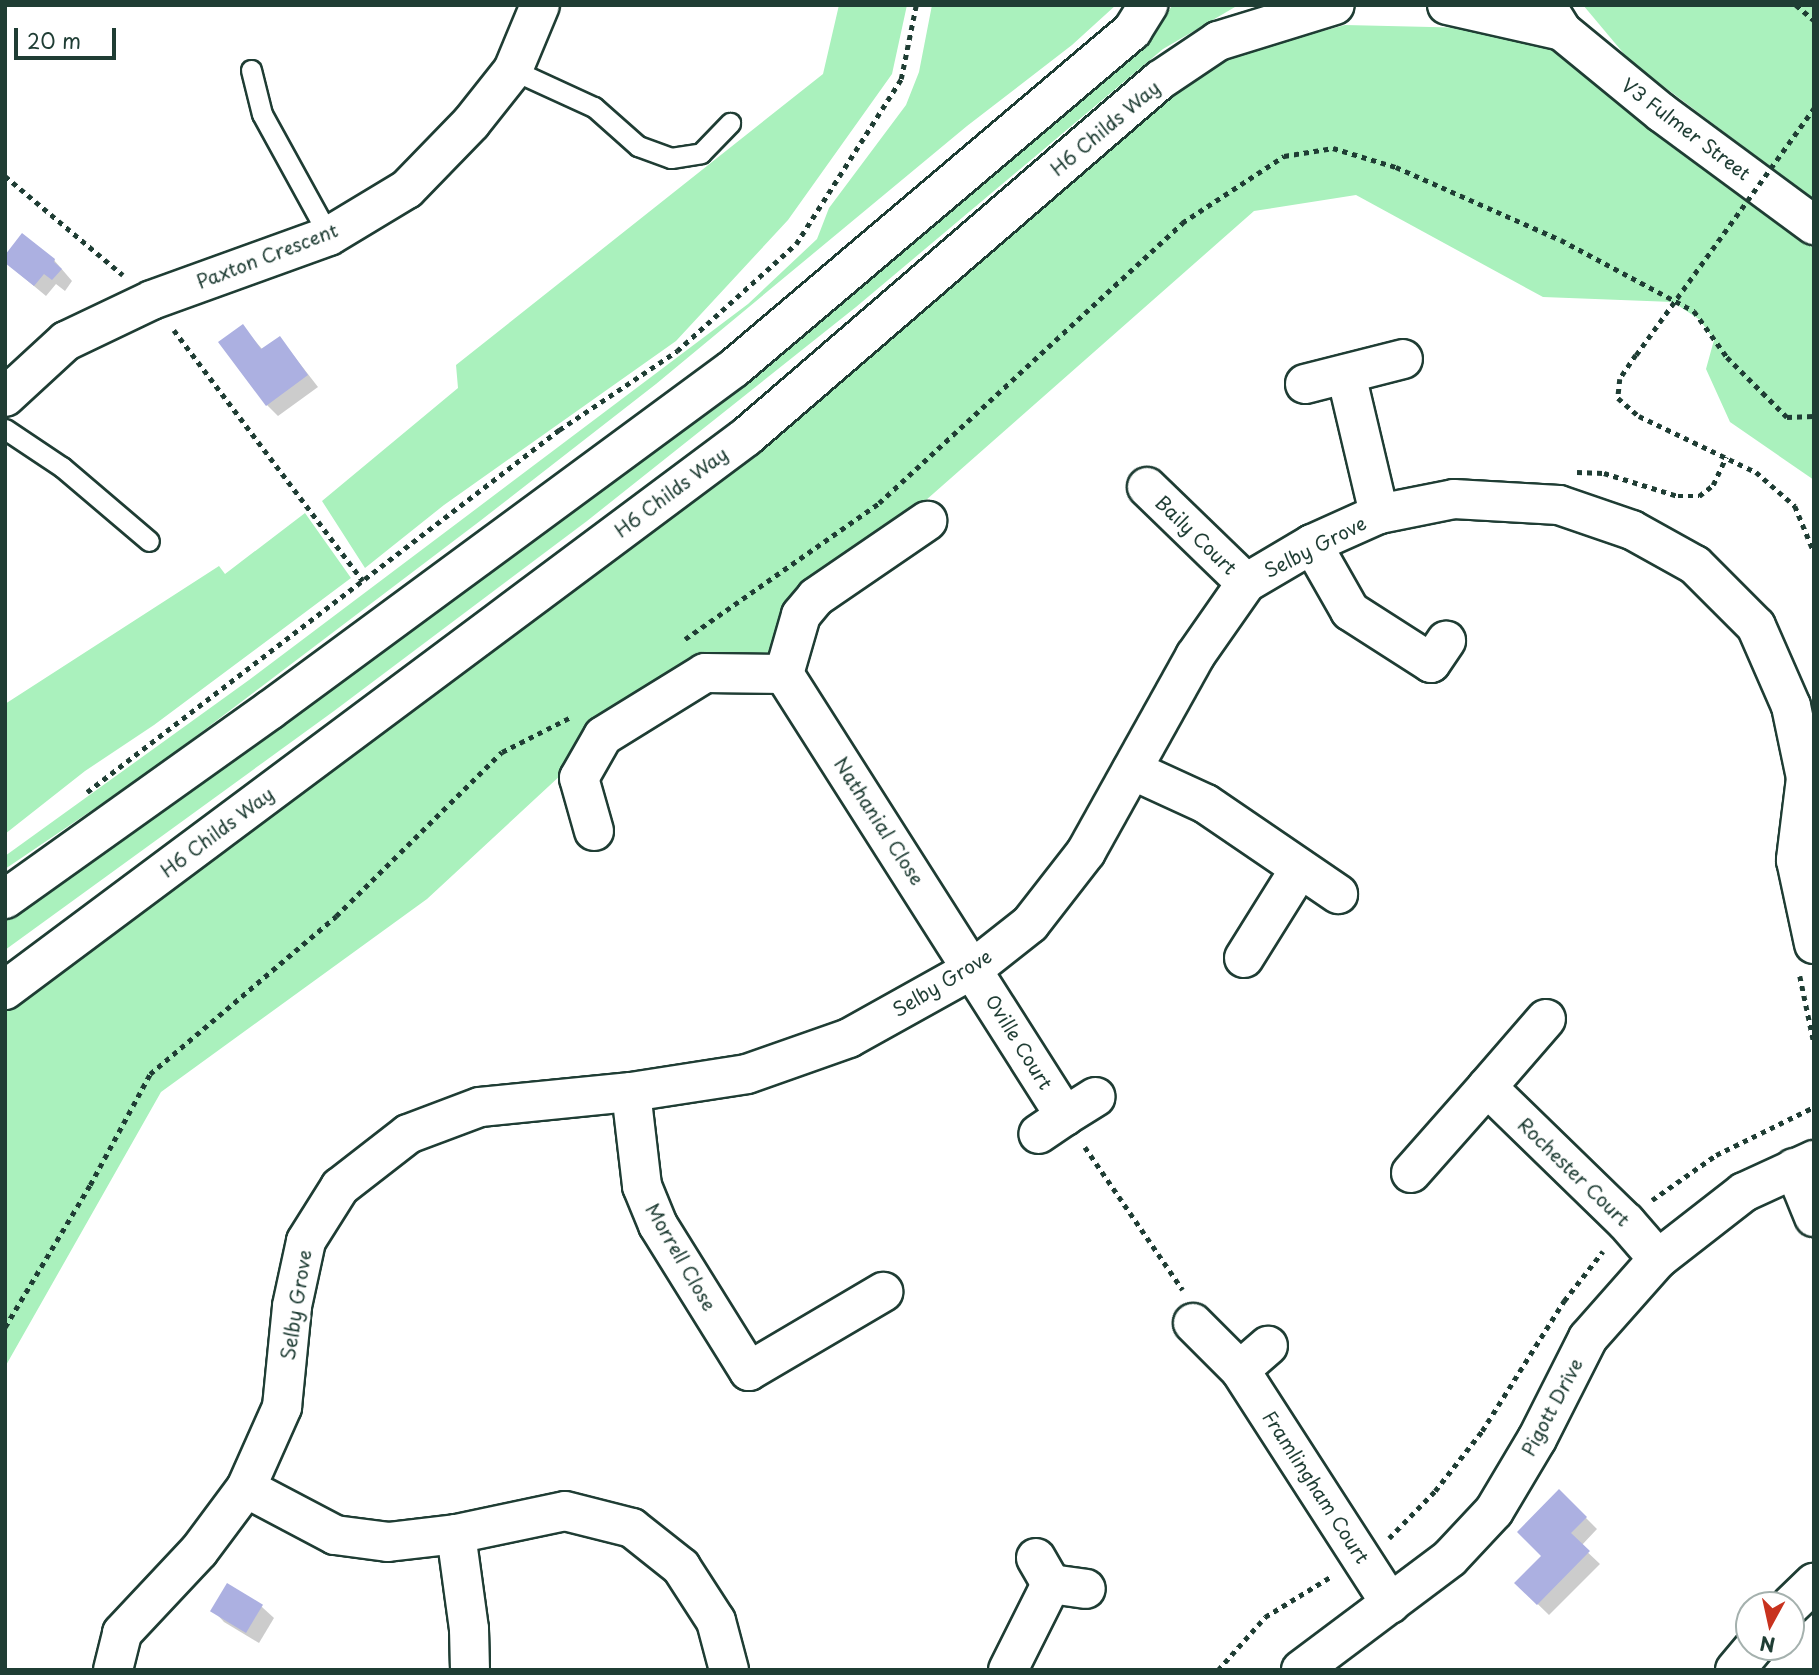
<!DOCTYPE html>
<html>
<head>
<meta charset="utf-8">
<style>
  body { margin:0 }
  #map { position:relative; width:1819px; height:1675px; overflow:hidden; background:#fff; font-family:"Playpen Sans",sans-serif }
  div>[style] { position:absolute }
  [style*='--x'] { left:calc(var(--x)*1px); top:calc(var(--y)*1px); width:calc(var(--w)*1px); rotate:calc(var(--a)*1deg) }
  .green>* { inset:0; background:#aaf1bd }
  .shadow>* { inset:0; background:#0003 }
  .building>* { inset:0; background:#acb0e1; transform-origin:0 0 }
  .path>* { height:4.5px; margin-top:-2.25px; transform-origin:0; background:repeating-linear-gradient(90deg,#1f3d34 0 5px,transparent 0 10px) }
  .roads { filter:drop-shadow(2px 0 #1f3d34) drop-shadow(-2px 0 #1f3d34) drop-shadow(0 2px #1f3d34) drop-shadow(0 -2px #1f3d34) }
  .service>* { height:19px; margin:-9.5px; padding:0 9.5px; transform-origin:9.5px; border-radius:9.5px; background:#fff }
  .minor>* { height:38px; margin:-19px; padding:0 19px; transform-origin:19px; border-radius:19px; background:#fff }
  .tertiary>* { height:38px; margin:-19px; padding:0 19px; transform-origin:19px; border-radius:19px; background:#fff }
  .path-bridge>* { height:4.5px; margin-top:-2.25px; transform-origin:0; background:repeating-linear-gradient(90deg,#1f3d34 0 5px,transparent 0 10px) }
  span { translate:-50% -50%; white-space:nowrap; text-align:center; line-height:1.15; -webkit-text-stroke:7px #fff; paint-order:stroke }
  .street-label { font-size:19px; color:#1f3d34 }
  .frame { position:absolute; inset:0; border:7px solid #1f3d34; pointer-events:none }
  .north { position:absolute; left:1735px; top:1591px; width:70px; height:70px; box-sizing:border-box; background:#fff; border:2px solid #a5b1ae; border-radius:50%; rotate:188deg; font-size:19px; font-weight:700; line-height:28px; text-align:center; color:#1f3d34 }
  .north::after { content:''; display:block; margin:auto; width:24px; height:32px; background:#c8321e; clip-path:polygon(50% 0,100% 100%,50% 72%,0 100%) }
  .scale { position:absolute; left:14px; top:28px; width:102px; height:32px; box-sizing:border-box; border:4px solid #1f3d34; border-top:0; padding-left:9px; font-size:21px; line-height:24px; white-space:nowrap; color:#1f3d34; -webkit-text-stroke:5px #fff; paint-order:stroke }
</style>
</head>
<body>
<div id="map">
  <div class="green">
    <div style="clip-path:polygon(839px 5px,907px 5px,892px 74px,788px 220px,676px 341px,444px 505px,365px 568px,322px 501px,458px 388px,456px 365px,823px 74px)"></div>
    <div style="clip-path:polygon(932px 5px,1116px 5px,1072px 45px,967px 126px,656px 384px,480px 521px,150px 771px,5px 869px,5px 856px,249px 680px,748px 304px,817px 239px,829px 208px,906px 105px,919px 72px)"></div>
    <div style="clip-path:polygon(1173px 5px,1235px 7px,1163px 49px,856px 307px,587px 521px,334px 711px,5px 950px,5px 921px,369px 660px,1154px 29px)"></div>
    <div style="clip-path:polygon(1583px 5px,1814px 5px,1814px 200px,1630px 61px)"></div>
    <div style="clip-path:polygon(1345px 25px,1474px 28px,1552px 47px,1814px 249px,1814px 480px,1730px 422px,1706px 369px,1714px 340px,1700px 320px,1673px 302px,1543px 297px,1356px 195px,1254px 211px,816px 597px,784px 674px,705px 673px,603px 736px,427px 899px,161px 1092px,5px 1367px,5px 990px,1171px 92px,1226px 57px)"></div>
    <div style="clip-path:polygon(305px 513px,351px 578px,154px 725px,85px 771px,5px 834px,5px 704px,219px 566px,225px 574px)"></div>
  </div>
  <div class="shadow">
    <div style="clip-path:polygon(54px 260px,72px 281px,65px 291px,56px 284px,46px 296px,5px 262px)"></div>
    <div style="clip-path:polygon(243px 327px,263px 350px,280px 338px,318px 387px,278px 416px,267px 405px)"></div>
    <div style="clip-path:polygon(1559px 1491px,1597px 1529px,1581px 1546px,1600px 1564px,1549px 1615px,1516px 1583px,1543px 1556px)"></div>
    <div style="clip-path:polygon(228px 1586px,262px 1607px,274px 1618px,259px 1643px,224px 1622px,213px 1610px)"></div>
  </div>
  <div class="building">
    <div style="clip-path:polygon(22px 233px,55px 259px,54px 262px,62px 269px,52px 280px,44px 274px,34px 286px,5px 263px,5px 255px)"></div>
    <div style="clip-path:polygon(243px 324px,261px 349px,280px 336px,308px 375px,266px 406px,218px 342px)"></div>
    <div style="clip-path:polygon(1559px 1489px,1587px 1517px,1571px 1533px,1590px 1551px,1537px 1605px,1514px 1583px,1541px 1556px,1517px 1532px)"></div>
    <div style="left:227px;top:1583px;width:42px;height:33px;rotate:31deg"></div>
  </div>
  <div class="path">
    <div style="--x:1796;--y:5;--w:23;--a:40"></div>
    <div style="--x:5;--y:176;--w:154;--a:40"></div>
    <div style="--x:174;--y:330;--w:314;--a:53"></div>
    <div style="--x:1636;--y:355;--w:29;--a:124"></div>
    <div style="--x:1620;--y:379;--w:19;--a:96"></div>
    <div style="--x:1618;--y:398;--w:28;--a:41"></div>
    <div style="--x:1639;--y:416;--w:130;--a:25.6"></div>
    <div style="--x:1756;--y:472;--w:52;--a:41.1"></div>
    <div style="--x:1795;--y:506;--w:50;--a:67.6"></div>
    <div style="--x:1577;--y:472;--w:27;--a:2"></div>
    <div style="--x:1604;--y:473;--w:77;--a:17.3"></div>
    <div style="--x:1678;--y:496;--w:21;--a:0"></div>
    <div style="--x:1699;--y:496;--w:18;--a:-38"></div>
    <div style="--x:1713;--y:485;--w:31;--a:-65"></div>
    <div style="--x:685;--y:639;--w:237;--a:-35"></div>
    <div style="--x:879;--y:503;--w:413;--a:-42.7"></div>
    <div style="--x:1182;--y:223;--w:122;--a:-33.3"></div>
    <div style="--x:1284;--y:156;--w:50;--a:-9.3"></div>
    <div style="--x:1333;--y:148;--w:66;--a:16.8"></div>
    <div style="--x:1396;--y:167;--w:180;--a:23.9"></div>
    <div style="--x:1561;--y:240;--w:151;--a:28.1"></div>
    <div style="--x:1694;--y:311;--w:57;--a:54.3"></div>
    <div style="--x:1727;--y:357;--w:85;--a:45"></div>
    <div style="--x:1787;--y:417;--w:27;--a:-2"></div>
    <div style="--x:87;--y:792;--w:595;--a:-37.49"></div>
    <div style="--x:559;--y:430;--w:142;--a:-33.8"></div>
    <div style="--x:677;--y:351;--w:160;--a:-42"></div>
    <div style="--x:796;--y:244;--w:196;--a:-57.5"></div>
    <div style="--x:901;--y:79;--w:76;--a:-78.5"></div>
    <div style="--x:1800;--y:976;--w:68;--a:78.2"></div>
    <div style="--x:1085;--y:1147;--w:173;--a:55.6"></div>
    <div style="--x:1652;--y:1200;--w:78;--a:-35.1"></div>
    <div style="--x:1716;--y:1155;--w:109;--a:-26.1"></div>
    <div style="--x:5;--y:1327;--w:165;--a:-59.1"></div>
    <div style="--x:90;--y:1185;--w:126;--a:-61.6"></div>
    <div style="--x:150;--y:1074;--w:244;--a:-40.3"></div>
    <div style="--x:336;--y:916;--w:233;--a:-44.7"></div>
    <div style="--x:502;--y:752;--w:77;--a:-26.9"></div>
    <div style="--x:1389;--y:1538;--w:66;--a:-45.6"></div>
    <div style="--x:1435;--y:1491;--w:76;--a:-51.9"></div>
    <div style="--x:1482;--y:1431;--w:154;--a:-57.8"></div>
    <div style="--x:1564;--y:1301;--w:63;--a:-52"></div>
    <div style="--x:1218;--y:1670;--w:71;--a:-48.4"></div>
    <div style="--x:1265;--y:1617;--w:79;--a:-31.5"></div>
  </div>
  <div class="roads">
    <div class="service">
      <div style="--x:251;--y:70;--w:45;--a:76"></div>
      <div style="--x:262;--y:114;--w:139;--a:61.2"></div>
      <div style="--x:513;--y:70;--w:89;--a:24.6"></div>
      <div style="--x:594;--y:107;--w:59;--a:41.6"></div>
      <div style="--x:638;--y:146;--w:35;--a:20"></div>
      <div style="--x:671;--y:158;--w:30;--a:-9"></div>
      <div style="--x:701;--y:153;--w:42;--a:-46"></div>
      <div style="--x:5;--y:429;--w:69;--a:33.7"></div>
      <div style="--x:62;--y:467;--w:114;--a:40.4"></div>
    </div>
    <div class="minor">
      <div style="--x:1346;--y:374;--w:144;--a:76.7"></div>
      <div style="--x:1305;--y:384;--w:101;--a:-14.3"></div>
      <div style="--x:5;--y:397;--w:83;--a:-42.6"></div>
      <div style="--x:66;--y:341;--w:95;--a:-25.5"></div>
      <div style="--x:152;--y:300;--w:188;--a:-19.9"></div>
      <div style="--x:329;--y:236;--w:91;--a:-31.1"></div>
      <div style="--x:407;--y:189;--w:92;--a:-45.9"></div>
      <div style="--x:471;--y:123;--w:68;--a:-51.6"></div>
      <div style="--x:513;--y:70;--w:70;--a:-67.4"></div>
      <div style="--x:1147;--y:487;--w:138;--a:44.1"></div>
      <div style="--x:1312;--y:544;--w:77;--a:60.4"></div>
      <div style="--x:1350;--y:611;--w:96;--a:32.7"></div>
      <div style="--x:1431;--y:663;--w:27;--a:-56"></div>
      <div style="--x:784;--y:674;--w:61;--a:-73.9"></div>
      <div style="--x:801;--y:615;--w:23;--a:-50"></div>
      <div style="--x:816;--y:597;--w:135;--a:-34.4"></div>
      <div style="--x:1132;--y:770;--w:81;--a:24.7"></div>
      <div style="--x:1206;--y:804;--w:160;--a:34.3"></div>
      <div style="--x:594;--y:831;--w:55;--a:-105.8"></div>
      <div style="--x:579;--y:778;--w:48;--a:-60.3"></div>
      <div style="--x:603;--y:736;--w:120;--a:-31.7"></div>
      <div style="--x:705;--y:673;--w:79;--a:0.7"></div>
      <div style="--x:784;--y:674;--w:524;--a:57.55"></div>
      <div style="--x:1065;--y:1116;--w:32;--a:146"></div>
      <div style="--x:1244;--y:958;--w:104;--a:-58"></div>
      <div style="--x:1487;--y:1087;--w:90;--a:-49.1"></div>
      <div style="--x:631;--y:1092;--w:95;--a:83.3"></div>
      <div style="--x:642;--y:1186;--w:42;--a:67.7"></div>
      <div style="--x:658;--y:1225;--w:172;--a:58.1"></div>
      <div style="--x:749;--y:1371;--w:156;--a:-30.5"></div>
      <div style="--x:1065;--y:1116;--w:36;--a:-32"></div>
      <div style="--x:1794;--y:1168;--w:53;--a:67.8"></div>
      <div style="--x:1411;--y:1173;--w:115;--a:-48.5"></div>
      <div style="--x:1487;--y:1087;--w:194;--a:44.2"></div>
      <div style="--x:1626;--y:1222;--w:49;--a:49.1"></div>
      <div style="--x:1193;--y:1323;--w:66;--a:45"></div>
      <div style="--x:1240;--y:1370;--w:278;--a:57.2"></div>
      <div style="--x:1240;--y:1370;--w:37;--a:-41"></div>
      <div style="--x:246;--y:1488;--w:101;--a:27.8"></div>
      <div style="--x:335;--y:1535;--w:53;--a:7.5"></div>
      <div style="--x:388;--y:1542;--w:68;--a:-6.7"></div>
      <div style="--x:456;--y:1534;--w:111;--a:-11.9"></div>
      <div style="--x:565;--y:1511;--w:69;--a:14.2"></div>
      <div style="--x:632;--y:1528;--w:63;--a:38.5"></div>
      <div style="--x:681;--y:1567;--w:64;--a:57.1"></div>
      <div style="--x:716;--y:1621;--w:51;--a:75.1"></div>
      <div style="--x:456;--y:1534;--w:96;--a:82.2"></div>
      <div style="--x:469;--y:1629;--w:41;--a:88.6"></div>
      <div style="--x:1051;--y:1584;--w:35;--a:8"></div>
      <div style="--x:1791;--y:1605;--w:32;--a:-44"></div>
      <div style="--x:113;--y:1670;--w:38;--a:-76"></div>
      <div style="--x:122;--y:1633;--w:112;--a:-46.8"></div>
      <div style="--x:199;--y:1551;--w:79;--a:-53.3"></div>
      <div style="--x:246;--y:1488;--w:89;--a:-66"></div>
      <div style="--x:282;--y:1407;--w:101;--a:-84.3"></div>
      <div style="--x:292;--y:1306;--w:66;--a:-77.8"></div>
      <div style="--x:306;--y:1241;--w:64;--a:-57.8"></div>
      <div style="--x:340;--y:1187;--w:86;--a:-37.9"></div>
      <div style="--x:408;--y:1134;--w:77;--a:-20.6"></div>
      <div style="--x:480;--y:1107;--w:152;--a:-5.7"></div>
      <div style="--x:631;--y:1092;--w:117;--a:-8.8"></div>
      <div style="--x:747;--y:1074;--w:108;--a:-19.4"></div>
      <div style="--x:849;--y:1038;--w:142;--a:-29.1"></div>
      <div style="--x:973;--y:969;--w:73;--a:-38.3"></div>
      <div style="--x:1030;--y:924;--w:91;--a:-52.1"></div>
      <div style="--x:1086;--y:852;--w:224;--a:-60.9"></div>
      <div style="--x:1195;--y:656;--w:89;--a:-55.1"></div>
      <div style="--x:1246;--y:583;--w:77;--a:-30.6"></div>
      <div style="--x:1312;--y:544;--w:73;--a:-24.1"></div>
      <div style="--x:1379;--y:514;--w:76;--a:-11.3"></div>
      <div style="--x:1454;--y:499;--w:105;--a:3.3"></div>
      <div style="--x:1559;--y:505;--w:77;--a:18.9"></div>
      <div style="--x:1632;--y:530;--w:72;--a:29.1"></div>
      <div style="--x:1695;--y:565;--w:86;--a:45"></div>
      <div style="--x:1756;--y:626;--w:87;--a:66.4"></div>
      <div style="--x:1791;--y:706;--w:74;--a:78.2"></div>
      <div style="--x:1806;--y:778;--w:83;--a:97"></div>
      <div style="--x:1796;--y:860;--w:86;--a:77.9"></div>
      <div style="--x:1008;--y:1670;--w:96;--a:-63.4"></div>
      <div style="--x:1051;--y:1584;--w:30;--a:-120"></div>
      <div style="--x:1301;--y:1670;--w:186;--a:-36.9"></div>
      <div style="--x:1450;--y:1558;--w:64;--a:-46.9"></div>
      <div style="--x:1494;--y:1511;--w:84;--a:-59.2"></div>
      <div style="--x:1537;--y:1439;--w:113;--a:-63.2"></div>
      <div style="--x:1588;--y:1338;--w:106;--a:-48.5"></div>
      <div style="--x:1658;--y:1259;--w:109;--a:-37.9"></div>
      <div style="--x:1744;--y:1192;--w:77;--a:-24.6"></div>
      <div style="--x:1735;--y:1670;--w:30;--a:-50"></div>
    </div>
    <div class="tertiary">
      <div style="--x:1447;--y:5;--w:118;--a:12.7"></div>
      <div style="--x:1546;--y:5;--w:31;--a:58"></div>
      <div style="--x:1562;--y:31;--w:129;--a:39.4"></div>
      <div style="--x:1662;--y:113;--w:189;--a:36.4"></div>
      <div style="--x:5;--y:899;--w:325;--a:-35.5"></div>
      <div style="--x:270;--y:710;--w:576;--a:-36.39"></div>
      <div style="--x:734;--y:368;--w:522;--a:-40.26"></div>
      <div style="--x:1132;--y:31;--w:31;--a:-58"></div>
      <div style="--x:5;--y:990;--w:925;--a:-36.73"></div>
      <div style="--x:746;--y:437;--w:547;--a:-40.77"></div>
      <div style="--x:1160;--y:80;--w:70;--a:-33.9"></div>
      <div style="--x:1218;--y:41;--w:122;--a:-17.1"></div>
    </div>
  </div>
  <div class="path-bridge">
    <div style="--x:1636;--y:355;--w:304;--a:-54.2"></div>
  </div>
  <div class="street-label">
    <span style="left:1105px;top:128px;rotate:-40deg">H6 Childs Way</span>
    <span style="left:1686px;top:129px;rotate:37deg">V3 Fulmer Street</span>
    <span style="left:267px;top:256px;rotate:-21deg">Paxton Crescent</span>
    <span style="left:671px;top:492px;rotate:-37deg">H6 Childs Way</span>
    <span style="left:1196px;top:535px;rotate:44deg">Baily Court</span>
    <span style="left:1315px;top:547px;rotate:-27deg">Selby Grove</span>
    <span style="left:879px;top:821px;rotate:57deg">Nathanial Close</span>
    <span style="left:217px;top:832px;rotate:-37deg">H6 Childs Way</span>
    <span style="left:942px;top:983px;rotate:-31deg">Selby Grove</span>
    <span style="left:1019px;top:1042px;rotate:58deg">Oville Court</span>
    <span style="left:1574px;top:1172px;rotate:44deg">Rochester Court</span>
    <span style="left:681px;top:1257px;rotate:60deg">Morrell Close</span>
    <span style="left:296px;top:1305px;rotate:-81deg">Selby Grove</span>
    <span style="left:1552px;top:1407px;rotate:-62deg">Pigott Drive</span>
    <span style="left:1316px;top:1487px;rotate:57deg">Framlingham Court</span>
  </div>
  <div class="frame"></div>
  <div class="north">N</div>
  <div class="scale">20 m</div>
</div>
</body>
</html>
